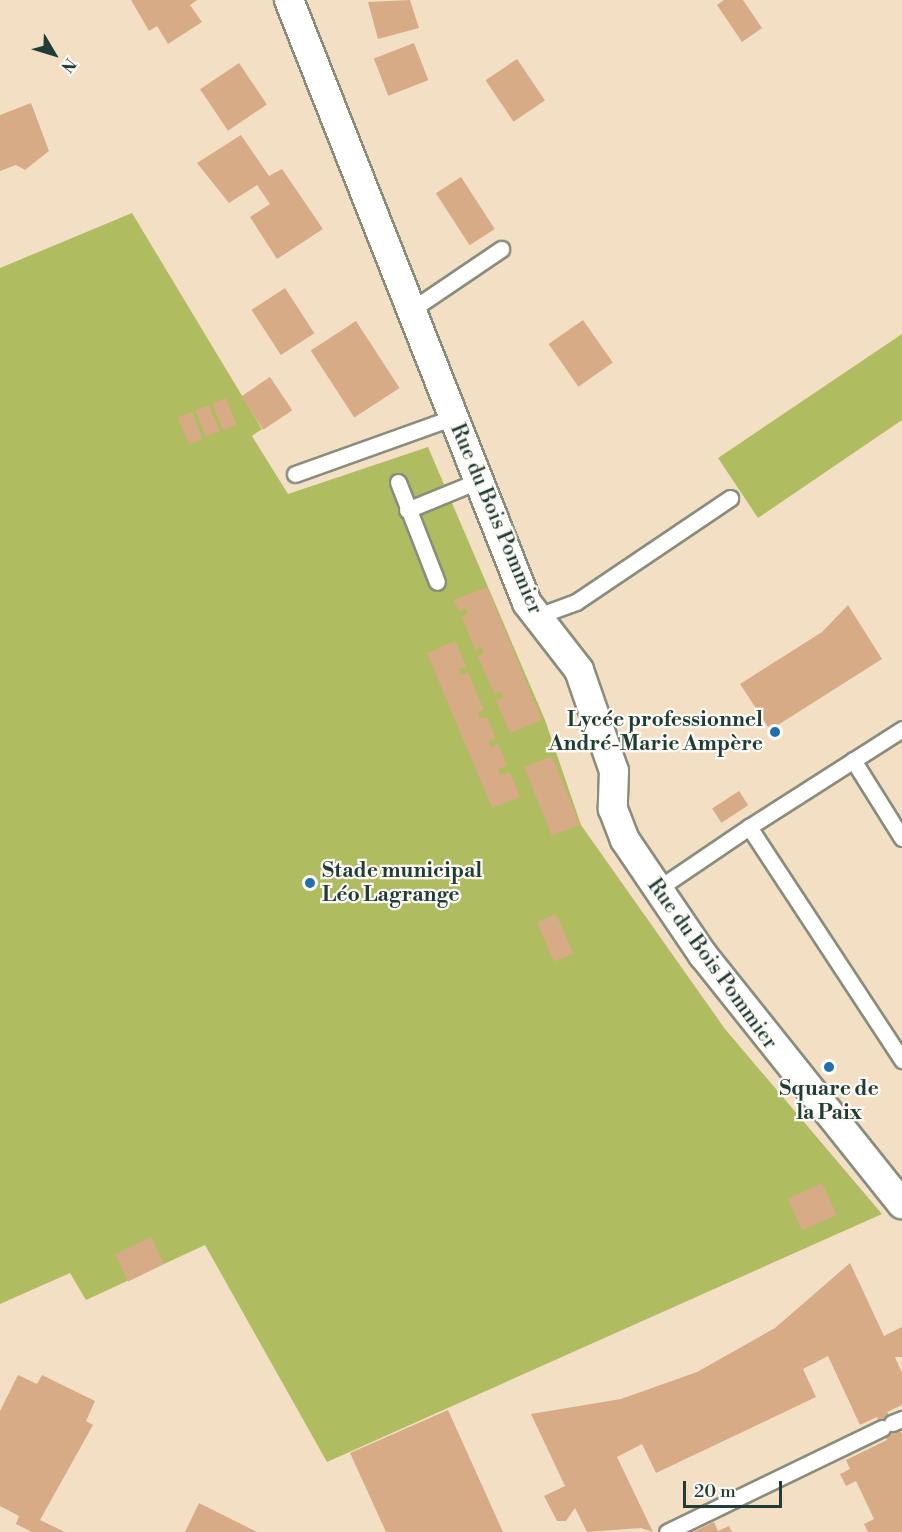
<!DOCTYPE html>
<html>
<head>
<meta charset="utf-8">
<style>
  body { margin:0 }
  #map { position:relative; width:902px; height:1532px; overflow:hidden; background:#f3e0c4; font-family:"Libre Bodoni",serif }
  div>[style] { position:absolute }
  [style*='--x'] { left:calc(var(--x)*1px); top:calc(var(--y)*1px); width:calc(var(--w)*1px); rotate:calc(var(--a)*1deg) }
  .green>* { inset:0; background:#afbd60 }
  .building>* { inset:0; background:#d7ab85; transform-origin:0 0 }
  .roads { filter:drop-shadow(2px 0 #898e7c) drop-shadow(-2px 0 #898e7c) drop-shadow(0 2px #898e7c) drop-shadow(0 -2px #898e7c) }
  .service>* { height:15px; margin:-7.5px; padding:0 7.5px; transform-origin:7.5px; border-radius:7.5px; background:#fff }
  .minor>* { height:28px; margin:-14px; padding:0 14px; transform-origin:14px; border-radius:14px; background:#fff }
  .dots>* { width:16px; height:16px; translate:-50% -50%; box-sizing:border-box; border:3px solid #fdfcf7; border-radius:50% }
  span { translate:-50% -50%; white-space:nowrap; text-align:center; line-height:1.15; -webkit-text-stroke:4.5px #fdfcf7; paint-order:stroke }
  .street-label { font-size:21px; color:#1f3d34 }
  .poi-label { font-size:21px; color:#1f3d34; font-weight:700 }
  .right { translate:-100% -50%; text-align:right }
  .left { translate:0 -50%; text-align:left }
  .north { position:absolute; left:24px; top:24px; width:60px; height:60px; -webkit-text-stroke:4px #fdfcf7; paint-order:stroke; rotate:128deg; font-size:16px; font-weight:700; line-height:24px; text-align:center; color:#1f3d34 }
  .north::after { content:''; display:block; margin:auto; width:21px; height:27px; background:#1f3d34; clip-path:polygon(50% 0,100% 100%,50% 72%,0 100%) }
  .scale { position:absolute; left:683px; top:1481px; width:99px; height:27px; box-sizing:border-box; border:3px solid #1f3d34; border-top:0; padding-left:8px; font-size:18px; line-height:21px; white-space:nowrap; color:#1f3d34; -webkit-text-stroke:4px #fdfcf7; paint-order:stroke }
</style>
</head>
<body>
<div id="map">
  <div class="green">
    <div style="clip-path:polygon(132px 213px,262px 429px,252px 436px,288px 494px,428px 447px,545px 720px,581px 825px,725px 1029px,882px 1214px,327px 1462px,205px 1245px,86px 1300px,70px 1273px,0 1304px,0 268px)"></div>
    <div style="clip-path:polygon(902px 334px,902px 420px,758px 518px,718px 458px)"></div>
  </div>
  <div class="building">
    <div style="clip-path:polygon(131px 0,197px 0,190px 5px,202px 22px,168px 44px,157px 26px,149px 31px)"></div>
    <div style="clip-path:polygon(410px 0,419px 28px,378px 39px,368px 2px)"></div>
    <div style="clip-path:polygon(724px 0,743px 0,762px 28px,742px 42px,717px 5px)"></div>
    <div style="left:414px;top:43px;width:40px;height:43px;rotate:69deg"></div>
    <div style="left:517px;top:59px;width:50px;height:38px;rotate:56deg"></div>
    <div style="left:239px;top:63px;width:50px;height:47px;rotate:56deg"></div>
    <div style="clip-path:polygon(31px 103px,49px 151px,25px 170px,16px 165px,0 171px,0 115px)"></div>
    <div style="clip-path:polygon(241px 135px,269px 176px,282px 169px,323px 229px,277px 259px,250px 217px,270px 204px,257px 185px,229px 203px,197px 163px)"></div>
    <div style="left:461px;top:177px;width:62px;height:30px;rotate:57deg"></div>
    <div style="left:285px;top:288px;width:54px;height:40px;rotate:57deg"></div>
    <div style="left:583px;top:320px;width:52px;height:42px;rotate:55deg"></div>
    <div style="left:356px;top:321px;width:80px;height:54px;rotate:57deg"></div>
    <div style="left:270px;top:377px;width:40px;height:35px;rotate:56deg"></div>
    <div style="left:226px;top:398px;width:29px;height:15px;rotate:68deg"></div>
    <div style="left:209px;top:405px;width:28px;height:15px;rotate:67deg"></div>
    <div style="left:192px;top:412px;width:29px;height:15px;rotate:68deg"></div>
    <div style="clip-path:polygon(487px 587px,542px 720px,510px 733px,496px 700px,503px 697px,500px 691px,494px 694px,478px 656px,484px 653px,482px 647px,475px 650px,462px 617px,468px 614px,466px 608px,459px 611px,454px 600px)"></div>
    <div style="clip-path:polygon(848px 605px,882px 659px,770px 730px,740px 684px,822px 632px)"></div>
    <div style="clip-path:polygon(455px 641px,466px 666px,459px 669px,462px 675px,468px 672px,484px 710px,478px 713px,480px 719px,487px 717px,495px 738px,489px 741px,491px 747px,498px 744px,507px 766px,498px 769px,501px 775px,510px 772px,520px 797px,492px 808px,427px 653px)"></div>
    <div style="left:552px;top:756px;width:74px;height:30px;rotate:68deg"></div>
    <div style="left:739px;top:791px;width:17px;height:32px;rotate:57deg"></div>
    <div style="left:556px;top:914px;width:43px;height:21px;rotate:66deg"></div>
    <div style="left:822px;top:1183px;width:35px;height:38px;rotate:65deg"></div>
    <div style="left:151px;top:1237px;width:30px;height:40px;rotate:64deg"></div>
    <div style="clip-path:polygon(850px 1263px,884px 1336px,902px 1327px,902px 1357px,895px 1357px,902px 1373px,902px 1405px,887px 1412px,902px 1434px,902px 1532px,868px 1532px,864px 1524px,874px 1519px,856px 1481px,846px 1486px,840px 1474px,850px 1469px,846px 1460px,887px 1440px,877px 1417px,860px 1425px,828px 1356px,803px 1369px,816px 1397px,656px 1473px,642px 1444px,617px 1457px,653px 1532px,641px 1528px,587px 1532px,575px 1508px,566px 1521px,557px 1521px,544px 1496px,565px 1486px,531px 1414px,621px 1399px,697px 1372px,775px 1328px)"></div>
    <div style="clip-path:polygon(18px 1375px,37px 1384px,42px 1375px,95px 1401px,86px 1421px,93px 1425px,40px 1520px,65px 1532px,32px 1532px,16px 1524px,19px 1516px,0 1506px,0 1411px)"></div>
    <div style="clip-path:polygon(448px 1410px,503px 1532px,386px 1532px,350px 1453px)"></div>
    <div style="clip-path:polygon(199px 1503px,257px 1532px,185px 1532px)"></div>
    <div style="clip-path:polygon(714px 1522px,718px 1531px,729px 1526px,732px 1532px,693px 1532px)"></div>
  </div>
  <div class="roads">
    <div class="service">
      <div style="--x:411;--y:310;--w:109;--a:-34.1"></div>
      <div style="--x:295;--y:474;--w:169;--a:-19.7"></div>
      <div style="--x:398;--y:482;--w:107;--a:68.7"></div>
      <div style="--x:407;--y:510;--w:77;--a:-22.2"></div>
      <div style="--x:535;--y:617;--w:44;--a:-20.1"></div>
      <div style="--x:576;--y:602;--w:186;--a:-34"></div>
      <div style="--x:853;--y:760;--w:92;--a:57.9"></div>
      <div style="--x:749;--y:827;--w:182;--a:-32.6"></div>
      <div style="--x:656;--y:890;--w:112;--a:-34.1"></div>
      <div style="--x:749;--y:827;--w:279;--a:56.7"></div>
      <div style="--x:892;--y:1423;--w:11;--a:-22"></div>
      <div style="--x:667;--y:1532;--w:239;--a:-25.8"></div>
    </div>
    <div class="minor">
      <div style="--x:289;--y:0;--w:648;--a:68.46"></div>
      <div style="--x:527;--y:603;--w:85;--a:52.2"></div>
      <div style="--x:579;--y:670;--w:107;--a:70.9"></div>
      <div style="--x:614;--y:771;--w:38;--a:92"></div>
      <div style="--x:613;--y:809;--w:33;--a:69"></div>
      <div style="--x:625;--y:840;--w:139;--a:55.9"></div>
      <div style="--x:703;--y:955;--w:319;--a:51.4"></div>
    </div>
  </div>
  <div class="dots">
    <div style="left:775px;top:732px;background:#1f6fb2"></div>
    <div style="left:310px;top:883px;background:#1f6fb2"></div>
    <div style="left:829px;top:1067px;background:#1f6fb2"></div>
  </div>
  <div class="street-label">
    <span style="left:496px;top:519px;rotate:67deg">Rue du Bois Pommier</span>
    <span style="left:712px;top:964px;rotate:54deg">Rue du Bois Pommier</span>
  </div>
  <div class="poi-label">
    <span class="right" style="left:763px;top:732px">Lycée professionnel<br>André-Marie Ampère</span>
    <span class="left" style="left:322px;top:883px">Stade municipal<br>Léo Lagrange</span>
    <span style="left:829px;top:1101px">Square de<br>la Paix</span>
  </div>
  <div class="north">N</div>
  <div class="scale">20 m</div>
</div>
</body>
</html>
